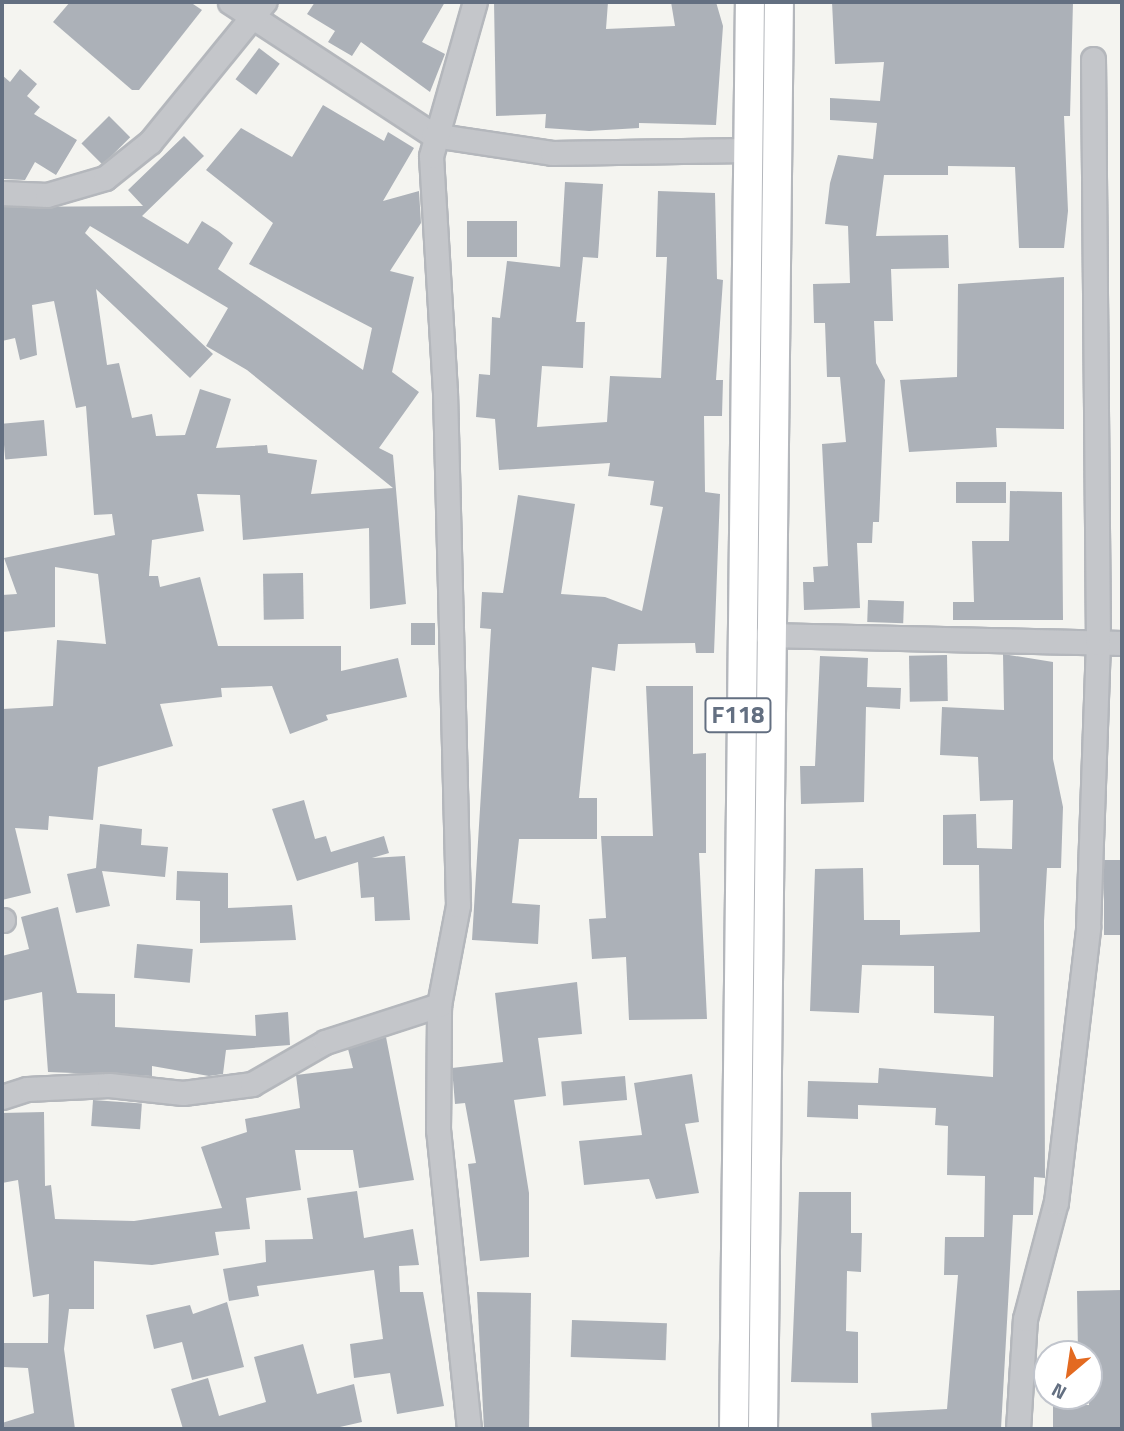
<!DOCTYPE html>
<html>
<head>
<meta charset="utf-8">
<style>
  body { margin:0 }
  #map { position:relative; width:1124px; height:1431px; overflow:hidden; background:#f4f4f0; font-family:"Titillium Web",sans-serif }
  div>[style] { position:absolute }
  [style*='--x'] { left:calc(var(--x)*1px); top:calc(var(--y)*1px); width:calc(var(--w)*1px); rotate:calc(var(--a)*1deg) }
  .building>* { inset:0; background:#acb1b8; transform-origin:0 0 }
  .roads { filter:drop-shadow(2px 0 #b4b7bc) drop-shadow(-2px 0 #b4b7bc) drop-shadow(0 2px #b4b7bc) drop-shadow(0 -2px #b4b7bc) }
  .minor>* { height:23px; margin:-11.5px; padding:0 11.5px; transform-origin:11.5px; border-radius:11.5px; background:#c4c6ca }
  .major>* { height:28px; margin:-14px; padding:0 14px; transform-origin:14px; border-radius:14px; background:#fff }
  span { translate:-50% -50%; white-space:nowrap; text-align:center; line-height:1.15; -webkit-text-stroke:7px #fff; paint-order:stroke }
  .shield-label span { padding:2px 5px; background:#fff; border:2px solid; border-radius:5px; -webkit-text-stroke-width:0 }
  .shield-label { font-size:24px; color:#636f81; font-weight:700 }
  .frame { position:absolute; inset:0; border:4px solid #636f81; pointer-events:none }
  .north { position:absolute; left:1033px; top:1340px; width:70px; height:70px; box-sizing:border-box; background:#fff; border:2px solid #c1c5cd; border-radius:50%; rotate:209deg; font-size:19px; font-weight:700; line-height:28px; text-align:center; color:#636f81 }
  .north::after { content:''; display:block; margin:auto; width:24px; height:32px; background:#e36a21; clip-path:polygon(50% 0,100% 100%,50% 72%,0 100%) }
</style>
</head>
<body>
<div id="map">
  <div class="building">
    <div style="clip-path:polygon(70px 2px,190px 2px,202px 10px,139px 90px,132px 90px,53px 22px)"></div>
    <div style="clip-path:polygon(315px 2px,445px 2px,422px 42px,445px 54px,430px 92px,361px 42px,352px 56px,328px 42px,335px 31px,307px 14px)"></div>
    <div style="clip-path:polygon(494px 2px,608px 2px,606px 29px,675px 26px,671px 2px,716px 2px,723px 26px,716px 125px,639px 123px,639px 128px,589px 131px,545px 128px,546px 114px,496px 116px)"></div>
    <div style="clip-path:polygon(832px 2px,1073px 2px,1070px 116px,1064px 116px,1068px 211px,1064px 248px,1019px 248px,1015px 167px,948px 166px,948px 175px,884px 175px,876px 236px,948px 235px,949px 268px,891px 269px,893px 321px,874px 321px,876px 363px,885px 380px,879px 522px,873px 522px,872px 543px,857px 543px,860px 608px,804px 610px,803px 582px,814px 582px,813px 567px,828px 566px,822px 444px,846px 442px,840px 377px,827px 377px,825px 323px,814px 323px,813px 284px,850px 283px,848px 226px,825px 224px,830px 183px,838px 155px,873px 159px,877px 123px,830px 120px,830px 98px,880px 101px,884px 62px,835px 64px)"></div>
    <div style="left:259px;top:48px;width:26px;height:39px;rotate:37deg"></div>
    <div style="clip-path:polygon(20px 69px,37px 84px,27px 96px,40px 107px,34px 114px,77px 140px,56px 175px,35px 162px,25px 180px,2px 179px,2px 75px,10px 82px)"></div>
    <div style="clip-path:polygon(evenodd,323px 105px,384px 141px,388px 132px,414px 148px,383px 201px,419px 191px,421px 223px,390px 271px,414px 277px,392px 372px,419px 392px,379px 448px,393px 455px,406px 604px,370px 609px,369px 528px,243px 540px,240px 495px,197px 494px,204px 531px,152px 540px,149px 576px,158px 576px,160px 587px,200px 577px,218px 646px,341px 646px,341px 671px,398px 658px,407px 697px,326px 715px,328px 720px,290px 734px,272px 686px,221px 688px,222px 697px,160px 704px,173px 746px,98px 767px,93px 820px,49px 816px,48px 830px,15px 828px,31px 893px,2px 900px,3px 709px,53px 706px,57px 640px,106px 644px,98px 574px,55px 567px,55px 627px,2px 632px,2px 595px,17px 594px,4px 558px,115px 535px,112px 514px,94px 515px,86px 406px,76px 408px,54px 301px,32px 305px,37px 355px,20px 360px,15px 338px,2px 341px,2px 207px,143px 206px,128px 190px,184px 136px,204px 156px,142px 216px,188px 244px,202px 221px,218px 231px,233px 243px,218px 269px,363px 370px,372px 328px,249px 264px,273px 223px,206px 170px,241px 128px,292px 157px,323px 105px,90px 226px,228px 308px,206px 346px,247px 370px,393px 488px,311px 494px,317px 460px,268px 453px,267px 445px,216px 448px,231px 399px,200px 389px,185px 435px,156px 436px,152px 414px,132px 418px,119px 363px,107px 365px,96px 289px,190px 378px,213px 354px,85px 233px,90px 226px)"></div>
    <div style="left:109px;top:116px;width:30px;height:39px;rotate:45deg"></div>
    <div style="clip-path:polygon(565px 182px,603px 184px,598px 258px,583px 257px,576px 322px,585px 322px,583px 368px,542px 366px,537px 427px,607px 422px,610px 376px,661px 378px,667px 257px,656px 257px,658px 191px,715px 193px,717px 279px,723px 280px,716px 380px,723px 380px,722px 416px,704px 416px,705px 492px,720px 494px,714px 653px,696px 653px,695px 643px,618px 644px,615px 671px,592px 667px,579px 798px,597px 798px,597px 839px,519px 839px,512px 903px,540px 905px,538px 944px,472px 940px,491px 629px,480px 628px,482px 592px,503px 593px,518px 495px,575px 504px,561px 594px,605px 597px,642px 611px,663px 507px,650px 505px,654px 481px,608px 476px,610px 463px,499px 470px,495px 419px,476px 417px,479px 374px,490px 375px,492px 317px,500px 318px,507px 261px,560px 267px)"></div>
    <div style="left:467px;top:221px;width:50px;height:36px"></div>
    <div style="clip-path:polygon(1064px 277px,1064px 429px,996px 428px,997px 447px,909px 452px,900px 380px,957px 377px,958px 284px)"></div>
    <div style="left:44px;top:420px;width:36px;height:42px;rotate:85deg"></div>
    <div style="left:956px;top:482px;width:50px;height:21px"></div>
    <div style="clip-path:polygon(1010px 491px,1062px 492px,1063px 620px,953px 620px,953px 602px,974px 602px,972px 541px,1009px 541px)"></div>
    <div style="left:303px;top:573px;width:46px;height:40px;rotate:89deg"></div>
    <div style="left:868px;top:600px;width:36px;height:22px;rotate:2deg"></div>
    <div style="left:411px;top:623px;width:24px;height:22px"></div>
    <div style="clip-path:polygon(1003px 654px,1053px 662px,1053px 759px,1063px 807px,1061px 868px,1047px 868px,1044px 921px,1045px 1178px,1034px 1177px,1033px 1215px,1013px 1215px,1001px 1429px,872px 1429px,871px 1413px,947px 1409px,958px 1275px,944px 1275px,945px 1237px,984px 1237px,985px 1176px,947px 1175px,948px 1126px,935px 1125px,936px 1108px,858px 1105px,858px 1119px,807px 1117px,808px 1081px,878px 1083px,879px 1068px,993px 1077px,994px 1016px,934px 1013px,934px 966px,862px 965px,859px 1013px,810px 1011px,815px 869px,863px 868px,864px 920px,900px 920px,900px 935px,980px 932px,979px 865px,943px 865px,943px 815px,976px 814px,977px 848px,1012px 849px,1013px 800px,980px 801px,978px 757px,940px 755px,942px 707px,1004px 710px)"></div>
    <div style="left:947px;top:655px;width:46px;height:38px;rotate:89deg"></div>
    <div style="clip-path:polygon(820px 656px,868px 658px,867px 687px,901px 688px,900px 709px,866px 707px,864px 802px,801px 804px,800px 766px,815px 766px)"></div>
    <div style="clip-path:polygon(646px 686px,693px 686px,693px 754px,706px 753px,706px 853px,699px 853px,707px 1019px,629px 1020px,626px 957px,592px 959px,589px 919px,606px 918px,601px 836px,653px 836px)"></div>
    <div style="clip-path:polygon(304px 800px,315px 839px,326px 836px,331px 852px,384px 836px,389px 853px,372px 858px,405px 856px,410px 920px,375px 921px,374px 897px,361px 898px,358px 862px,297px 881px,272px 809px)"></div>
    <div style="clip-path:polygon(100px 824px,142px 829px,141px 845px,168px 847px,165px 877px,102px 871px,110px 906px,76px 913px,67px 874px,96px 868px)"></div>
    <div style="left:1104px;top:860px;width:18px;height:75px"></div>
    <div style="clip-path:polygon(177px 871px,228px 873px,228px 908px,292px 905px,296px 940px,200px 943px,200px 901px,176px 900px)"></div>
    <div style="clip-path:polygon(58px 907px,77px 993px,115px 994px,115px 1027px,256px 1036px,255px 1015px,288px 1012px,290px 1045px,226px 1050px,223px 1074px,209px 1076px,152px 1066px,152px 1076px,48px 1072px,42px 992px,2px 1001px,2px 956px,29px 949px,21px 917px)"></div>
    <div style="left:137px;top:944px;width:56px;height:34px;rotate:5deg"></div>
    <div style="clip-path:polygon(577px 982px,582px 1034px,538px 1038px,546px 1096px,514px 1100px,529px 1193px,529px 1257px,480px 1261px,468px 1164px,476px 1163px,465px 1103px,455px 1104px,452px 1068px,503px 1062px,495px 993px)"></div>
    <div style="clip-path:polygon(386px 1037px,414px 1180px,359px 1188px,353px 1150px,295px 1150px,301px 1190px,246px 1198px,250px 1229px,215px 1232px,219px 1255px,152px 1265px,94px 1261px,94px 1309px,69px 1309px,64px 1349px,75px 1429px,2px 1429px,2px 1423px,34px 1413px,28px 1368px,3px 1367px,4px 1343px,48px 1343px,49px 1294px,33px 1297px,18px 1180px,2px 1183px,2px 1113px,44px 1112px,45px 1186px,51px 1185px,55px 1219px,134px 1221px,222px 1208px,201px 1147px,247px 1132px,245px 1119px,300px 1108px,296px 1075px,353px 1068px,348px 1049px)"></div>
    <div style="clip-path:polygon(692px 1074px,699px 1122px,685px 1124px,699px 1193px,656px 1199px,649px 1179px,584px 1185px,579px 1141px,642px 1135px,634px 1083px)"></div>
    <div style="left:625px;top:1076px;width:24px;height:64px;rotate:85deg"></div>
    <div style="left:93px;top:1100px;width:49px;height:26px;rotate:4deg"></div>
    <div style="clip-path:polygon(357px 1191px,364px 1238px,413px 1229px,419px 1265px,399px 1266px,400px 1292px,423px 1292px,444px 1406px,397px 1414px,390px 1373px,354px 1378px,350px 1344px,383px 1339px,374px 1270px,257px 1286px,259px 1296px,229px 1301px,223px 1269px,266px 1262px,265px 1240px,313px 1239px,307px 1198px)"></div>
    <div style="clip-path:polygon(799px 1192px,851px 1192px,851px 1233px,862px 1233px,861px 1272px,847px 1271px,846px 1331px,858px 1332px,858px 1383px,791px 1382px)"></div>
    <div style="clip-path:polygon(1122px 1290px,1122px 1429px,1053px 1429px,1053px 1405px,1089px 1405px,1089px 1354px,1078px 1354px,1077px 1291px)"></div>
    <div style="clip-path:polygon(477px 1292px,531px 1293px,529px 1429px,484px 1429px)"></div>
    <div style="clip-path:polygon(227px 1302px,244px 1367px,192px 1380px,182px 1342px,154px 1349px,146px 1315px,190px 1305px,193px 1314px)"></div>
    <div style="left:572px;top:1320px;width:95px;height:37px;rotate:2deg"></div>
    <div style="clip-path:polygon(303px 1344px,317px 1394px,354px 1384px,362px 1422px,331px 1429px,183px 1429px,171px 1389px,208px 1378px,219px 1416px,266px 1402px,254px 1357px)"></div>
  </div>
  <div class="roads">
    <div class="minor">
      <div style="--x:230;--y:2;--w:243;--a:33.2"></div>
      <div style="--x:433;--y:135;--w:120;--a:8.6"></div>
      <div style="--x:552;--y:153;--w:195;--a:-0.9"></div>
      <div style="--x:2;--y:193;--w:45;--a:2.5"></div>
      <div style="--x:47;--y:195;--w:60;--a:-16.3"></div>
      <div style="--x:105;--y:178;--w:58;--a:-38.7"></div>
      <div style="--x:150;--y:142;--w:181;--a:-50.8"></div>
      <div style="--x:767;--y:635;--w:355;--a:1.3"></div>
      <div style="--x:2;--y:920;--w:1;--a:0"></div>
      <div style="--x:2;--y:1097;--w:26;--a:-18"></div>
      <div style="--x:27;--y:1089;--w:82;--a:-2.8"></div>
      <div style="--x:109;--y:1085;--w:74;--a:6.2"></div>
      <div style="--x:183;--y:1093;--w:70;--a:-7.4"></div>
      <div style="--x:252;--y:1084;--w:84;--a:-29.9"></div>
      <div style="--x:325;--y:1042;--w:120;--a:-18"></div>
      <div style="--x:469;--y:1429;--w:301;--a:-95.9"></div>
      <div style="--x:438;--y:1130;--w:125;--a:-89.5"></div>
      <div style="--x:439;--y:1005;--w:102;--a:-79.2"></div>
      <div style="--x:458;--y:905;--w:513;--a:-91.45"></div>
      <div style="--x:445;--y:392;--w:236;--a:-93.4"></div>
      <div style="--x:431;--y:156;--w:160;--a:-74.1"></div>
      <div style="--x:1018;--y:1429;--w:110;--a:-86.4"></div>
      <div style="--x:1025;--y:1319;--w:121;--a:-75.2"></div>
      <div style="--x:1056;--y:1202;--w:276;--a:-83.3"></div>
      <div style="--x:1088;--y:928;--w:285;--a:-88"></div>
      <div style="--x:1098;--y:643;--w:584;--a:-90.49"></div>
    </div>
    <div class="major">
      <div style="--x:734;--y:1429;--w:1427;--a:-89.36"></div>
      <div style="--x:763;--y:1429;--w:1427;--a:-89.36"></div>
    </div>
  </div>
  <div class="shield-label">
    <span style="left:738px;top:715px">F118</span>
  </div>
  <div class="frame"></div>
  <div class="north">N</div>
</div>
</body>
</html>
